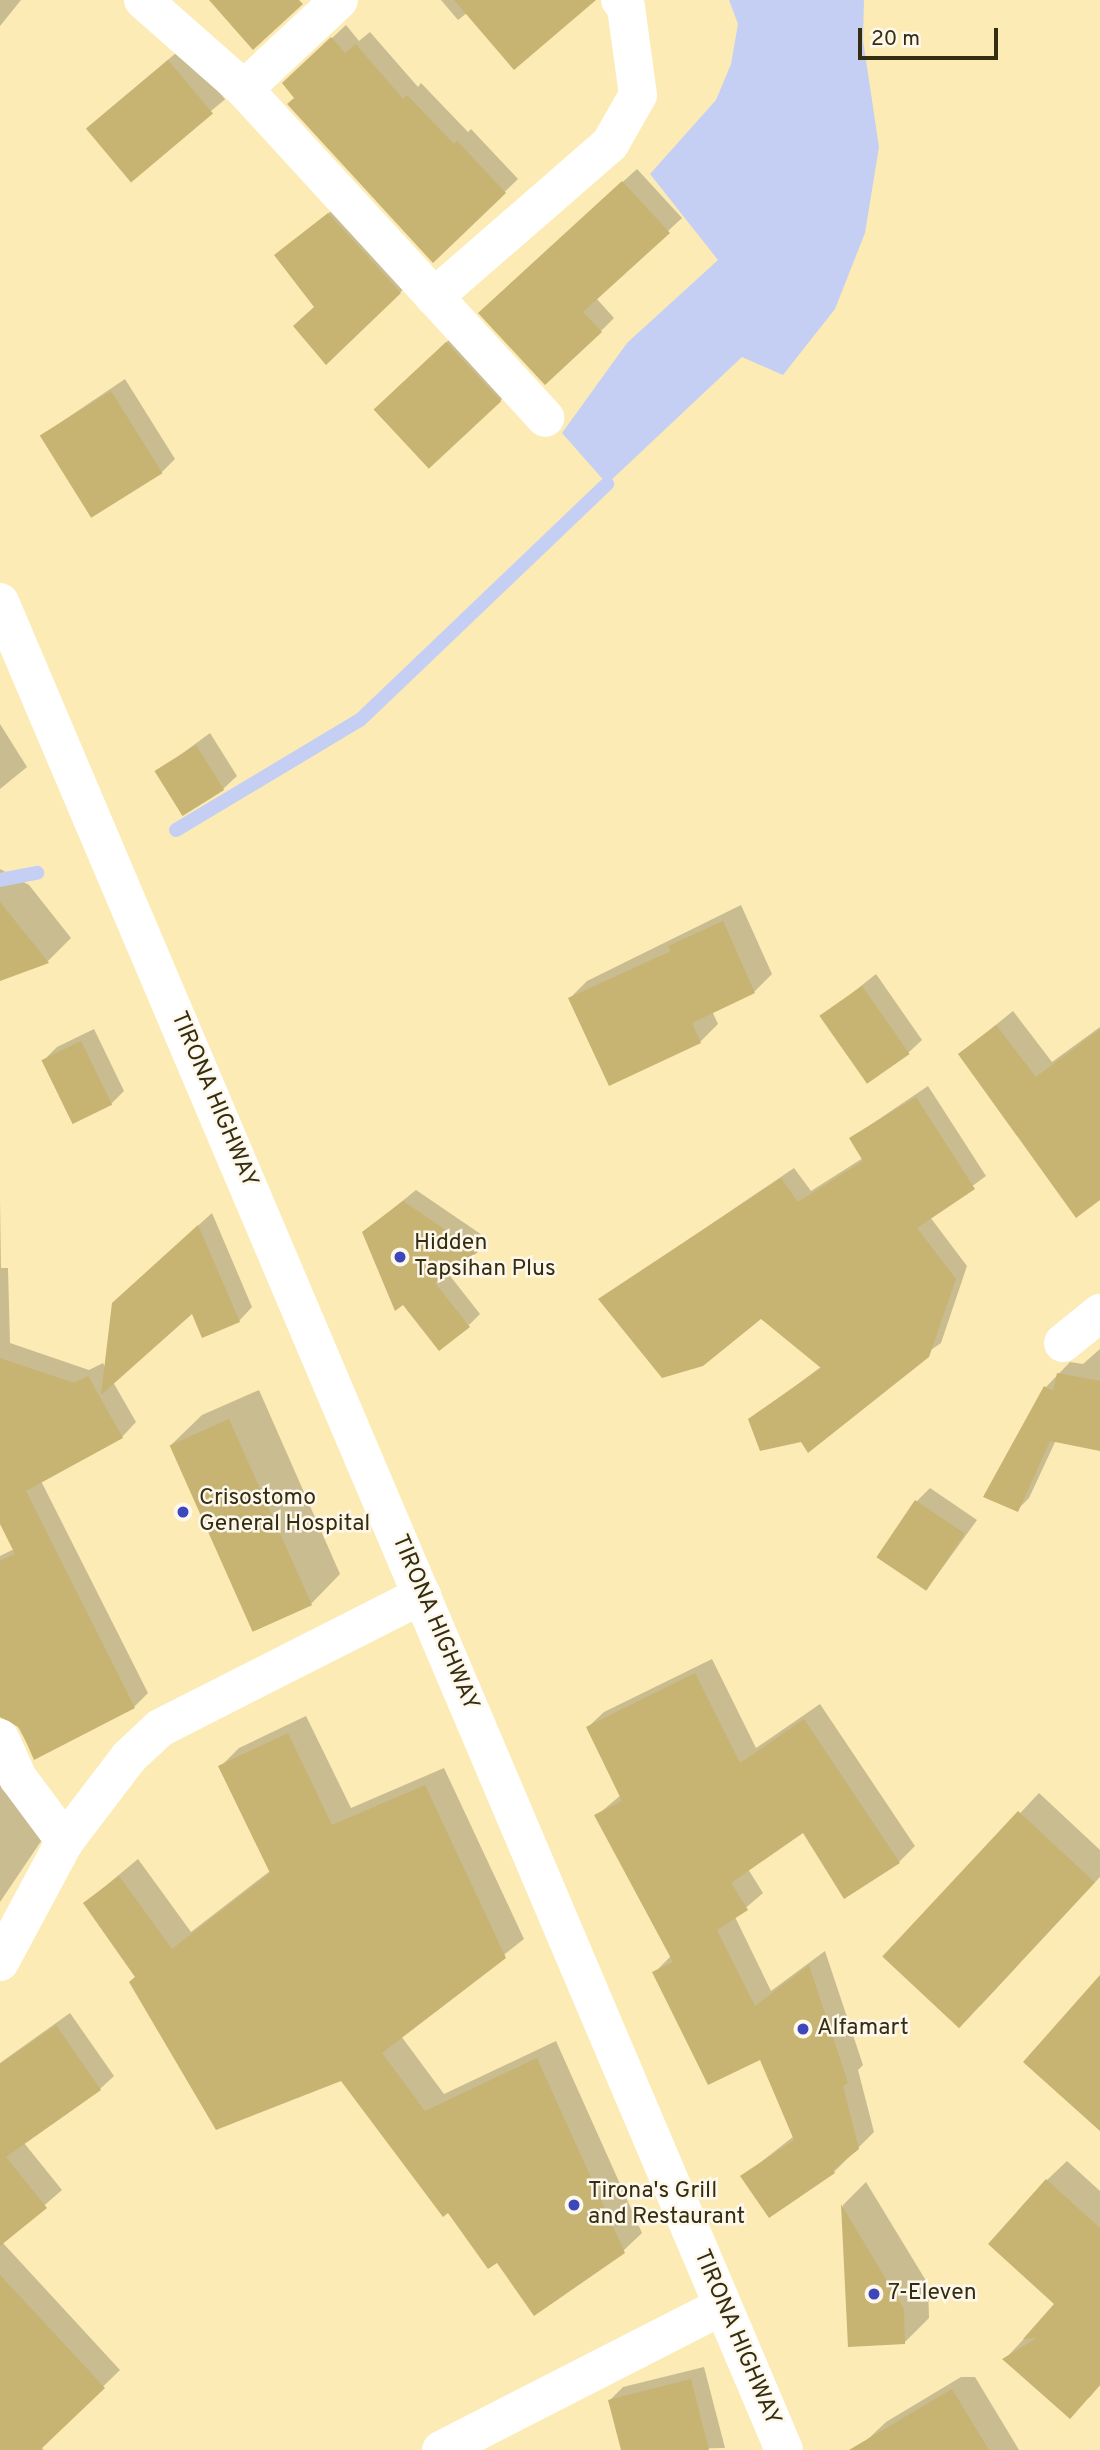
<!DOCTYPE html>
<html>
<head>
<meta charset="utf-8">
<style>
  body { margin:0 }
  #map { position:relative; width:1100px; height:2450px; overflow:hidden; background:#fcebb4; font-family:Overpass,sans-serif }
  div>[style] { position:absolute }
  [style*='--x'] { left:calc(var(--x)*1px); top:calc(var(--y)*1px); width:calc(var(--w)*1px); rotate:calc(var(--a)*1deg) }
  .water>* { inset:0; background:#c5cff4 }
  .shadow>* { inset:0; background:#0003; transform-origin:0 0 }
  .stream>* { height:14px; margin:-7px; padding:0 7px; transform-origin:7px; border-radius:7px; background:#c5cff4 }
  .building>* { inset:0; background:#c7b372; transform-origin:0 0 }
  .street>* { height:38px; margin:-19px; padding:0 19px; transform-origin:19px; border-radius:19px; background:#fff }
  .primary>* { height:38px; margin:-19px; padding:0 19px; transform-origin:19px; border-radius:19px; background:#fff }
  .dots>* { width:19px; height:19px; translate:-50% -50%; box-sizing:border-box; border:4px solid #fdf8eb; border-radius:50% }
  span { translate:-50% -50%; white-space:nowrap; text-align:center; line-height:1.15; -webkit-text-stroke:5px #fdf8eb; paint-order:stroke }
  .street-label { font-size:23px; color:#352d10 }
  .poi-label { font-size:23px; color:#352d10 }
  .left { translate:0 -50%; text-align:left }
  .scale { position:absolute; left:858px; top:28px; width:140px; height:32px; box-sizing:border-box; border:4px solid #352d10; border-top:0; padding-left:9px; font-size:21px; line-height:24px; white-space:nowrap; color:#352d10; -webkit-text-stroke:5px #fdf8eb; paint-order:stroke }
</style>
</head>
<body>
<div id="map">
  <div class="water">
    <div style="clip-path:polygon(729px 0,864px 0,863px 40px,879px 147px,865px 233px,835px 309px,783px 375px,742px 357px,607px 484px,562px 433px,627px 343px,718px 260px,650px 174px,716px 100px,731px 64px,738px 24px)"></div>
  </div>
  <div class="shadow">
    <div style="clip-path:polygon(0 0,21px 0,0 26px)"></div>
    <div style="clip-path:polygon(441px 0,593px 0,467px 13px,458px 20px)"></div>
    <div style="clip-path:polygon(346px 25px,359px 41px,370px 32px,418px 87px,421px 83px,468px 132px,471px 129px,518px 179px,433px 261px,296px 97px,298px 70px)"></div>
    <div style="left:182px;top:48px;width:67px;height:124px;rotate:50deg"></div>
    <div style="clip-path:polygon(637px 169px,682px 218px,596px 298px,614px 318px,601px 331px,494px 299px)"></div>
    <div style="clip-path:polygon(341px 203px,412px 281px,327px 363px,316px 306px,277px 255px)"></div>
    <div style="clip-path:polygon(466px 324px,519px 382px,500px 401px,395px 390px)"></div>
    <div style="clip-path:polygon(125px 379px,175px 459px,161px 473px,91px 516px,42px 435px)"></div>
    <div style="clip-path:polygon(0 724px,27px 767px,0 789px)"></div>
    <div style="clip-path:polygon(210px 733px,237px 776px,223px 789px,157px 772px)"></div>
    <div style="clip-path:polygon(0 869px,29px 885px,71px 938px,48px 961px,14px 974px,0 964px)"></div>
    <div style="clip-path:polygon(741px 905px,772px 974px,754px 992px,712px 1011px,718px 1024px,700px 1042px,570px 998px,587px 981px)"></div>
    <div style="clip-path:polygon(876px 974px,922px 1040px,908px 1053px,822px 1017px)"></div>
    <div style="clip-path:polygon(1013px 1011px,1052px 1062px,1100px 1027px,1100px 1198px,960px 1054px)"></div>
    <div style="clip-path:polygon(94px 1029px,124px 1091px,111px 1104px,44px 1060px,57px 1047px)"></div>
    <div style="clip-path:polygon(928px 1086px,986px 1176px,930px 1217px,967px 1266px,941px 1343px,801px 1440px,750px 1420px,822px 1366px,761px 1316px,601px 1299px,794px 1168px,811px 1191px,863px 1158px,851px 1138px)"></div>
    <div style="clip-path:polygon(416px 1190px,488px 1239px,447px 1272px,480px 1314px,469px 1325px,364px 1232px)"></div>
    <div style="clip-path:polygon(0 1199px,1px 1268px,8px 1268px,10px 1343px,89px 1370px,103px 1363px,106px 1369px,127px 1290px,212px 1213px,252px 1307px,239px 1321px,193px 1311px,113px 1382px,136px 1422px,122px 1437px,41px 1481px,148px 1693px,134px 1707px,35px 1758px,13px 1718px,0 1717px,0 1556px,14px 1549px,0 1520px)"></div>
    <div style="clip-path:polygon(1100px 1349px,1100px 1449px,1056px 1440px,1029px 1498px,1017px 1510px,1046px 1387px,1070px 1362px,1083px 1364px)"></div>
    <div style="clip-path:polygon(259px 1390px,340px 1574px,310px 1605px,171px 1445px,202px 1415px)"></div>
    <div style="clip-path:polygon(930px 1488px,977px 1520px,927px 1589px,916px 1502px)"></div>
    <div style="clip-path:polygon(712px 1659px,756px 1748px,820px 1704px,915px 1846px,899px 1862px,803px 1831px,748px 1869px,763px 1893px,735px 1917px,771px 1991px,825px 1951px,863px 2065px,858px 2070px,874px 2132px,834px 2172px,742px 2177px,794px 2136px,761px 2057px,654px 1973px,671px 1956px,596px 1816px,621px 1795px,588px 1727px,604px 1712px)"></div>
    <div style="clip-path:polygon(306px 1716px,351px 1808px,444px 1768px,524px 1939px,401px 2036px,444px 2094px,556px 2041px,642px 2233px,623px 2251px,497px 2260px,448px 2211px,342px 2078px,137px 1976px,85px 1903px,138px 1859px,191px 1932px,270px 1871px,221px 1766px,239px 1748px)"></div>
    <div style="clip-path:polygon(0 1746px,50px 1828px,0 1902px)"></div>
    <div style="clip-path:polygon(1039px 1793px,1100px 1850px,1100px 1877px,980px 2006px,886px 1956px)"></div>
    <div style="clip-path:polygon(70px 2013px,114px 2076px,100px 2089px,0 2084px,0 2063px)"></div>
    <div style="clip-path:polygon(12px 2128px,62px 2190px,2px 2242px,120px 2370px,41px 2447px,44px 2450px,0 2450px,0 2138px)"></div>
    <div style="clip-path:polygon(1067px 2161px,1100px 2191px,1100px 2385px,1089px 2398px,1005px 2359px,1057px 2304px,1047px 2180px)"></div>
    <div style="clip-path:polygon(866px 2182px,928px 2284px,929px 2318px,905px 2342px,850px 2345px,843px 2205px)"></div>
    <div style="clip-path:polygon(704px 2367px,725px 2448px,622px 2450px,610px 2400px,623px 2387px)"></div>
    <div style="clip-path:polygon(961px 2377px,975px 2377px,1019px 2450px,873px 2450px,867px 2440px,886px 2422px)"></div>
  </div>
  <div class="stream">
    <div style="--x:176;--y:830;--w:214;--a:-30.9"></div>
    <div style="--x:360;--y:720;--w:342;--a:-43.7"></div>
    <div style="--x:0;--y:880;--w:38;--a:-11"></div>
  </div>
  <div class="building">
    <div style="clip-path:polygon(209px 0,299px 0,303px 4px,253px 50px)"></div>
    <div style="clip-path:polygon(454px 0,596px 0,514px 70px)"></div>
    <div style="clip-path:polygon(331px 37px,345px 53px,356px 44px,403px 99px,407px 95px,454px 144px,457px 141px,506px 193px,433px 263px,287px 104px,294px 98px,282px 83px)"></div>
    <div style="left:168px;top:60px;width:70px;height:107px;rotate:50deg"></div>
    <div style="clip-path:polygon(622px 181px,670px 233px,583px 312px,602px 332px,545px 385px,478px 313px)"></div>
    <div style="clip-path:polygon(328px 213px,401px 293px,326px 365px,293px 326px,314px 307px,274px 255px)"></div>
    <div style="left:446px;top:342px;width:81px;height:99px;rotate:47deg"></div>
    <div style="left:111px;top:391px;width:97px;height:84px;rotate:58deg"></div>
    <div style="left:196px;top:745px;width:53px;height:49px;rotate:58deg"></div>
    <div style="clip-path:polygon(0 902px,49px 963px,0 981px)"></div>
    <div style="clip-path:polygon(723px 921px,755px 993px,692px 1023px,701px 1043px,609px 1086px,568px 998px,671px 951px,668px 946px)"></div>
    <div style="left:862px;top:986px;width:83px;height:52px;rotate:55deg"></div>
    <div style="clip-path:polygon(996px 1025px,1036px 1077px,1100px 1029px,1100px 1200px,1076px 1218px,958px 1054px)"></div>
    <div style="left:81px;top:1041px;width:71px;height:44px;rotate:64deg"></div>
    <div style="clip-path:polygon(916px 1097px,975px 1189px,917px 1228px,956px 1279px,929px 1357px,808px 1453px,801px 1442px,760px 1451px,748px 1419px,821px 1368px,761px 1319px,703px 1366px,662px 1378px,598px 1299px,781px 1178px,798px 1202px,863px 1161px,849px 1138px)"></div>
    <div style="clip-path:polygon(403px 1201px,478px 1252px,435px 1283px,470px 1327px,439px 1351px,403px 1305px,395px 1311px,362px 1232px)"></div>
    <div style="clip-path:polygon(198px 1225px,240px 1322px,202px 1338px,192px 1314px,101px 1395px,112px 1303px)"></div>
    <div style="clip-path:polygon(0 1358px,74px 1383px,88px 1376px,123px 1438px,26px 1491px,135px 1708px,34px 1760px,20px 1728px,0 1717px,0 1561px,15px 1554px,0 1524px)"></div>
    <div style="clip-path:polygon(1057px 1373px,1100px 1381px,1100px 1451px,1050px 1441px,1018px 1512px,983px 1497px,1044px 1386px,1053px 1391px)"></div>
    <div style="left:229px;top:1419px;width:204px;height:65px;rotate:66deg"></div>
    <div style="left:915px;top:1500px;width:60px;height:69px;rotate:34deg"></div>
    <div style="clip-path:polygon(695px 1673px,740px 1763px,804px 1719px,900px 1863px,844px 1899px,803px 1833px,731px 1883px,748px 1910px,717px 1930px,755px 2006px,809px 1965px,848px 2083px,843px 2086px,859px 2149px,833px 2170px,835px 2173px,769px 2218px,740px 2176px,794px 2140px,760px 2060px,708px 2085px,652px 1972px,673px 1962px,594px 1815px,622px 1801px,586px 1727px)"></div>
    <div style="clip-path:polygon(288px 1733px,332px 1825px,425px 1785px,506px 1958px,382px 2053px,425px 2111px,537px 2058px,625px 2253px,534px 2316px,497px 2263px,488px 2269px,448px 2213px,443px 2217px,341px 2081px,216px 2130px,129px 1982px,135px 1977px,83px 1903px,119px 1876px,172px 1949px,270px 1873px,218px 1766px)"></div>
    <div style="left:1018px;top:1811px;width:105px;height:199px;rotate:43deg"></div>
    <div style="clip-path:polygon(1100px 1975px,1100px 2131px,1023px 2062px)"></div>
    <div style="clip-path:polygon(56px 2025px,101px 2090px,6px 2157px,47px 2208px,0 2246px,0 2064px)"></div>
    <div style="clip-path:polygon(1046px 2179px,1100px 2228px,1100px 2385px,1070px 2419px,1002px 2359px,1037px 2338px,1023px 2339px,1054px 2304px,988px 2244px)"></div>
    <div style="clip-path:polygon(841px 2204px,904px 2309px,905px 2344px,848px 2347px)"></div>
    <div style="clip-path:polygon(0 2275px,105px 2388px,40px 2450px,0 2450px)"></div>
    <div style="clip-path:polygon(691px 2379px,709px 2450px,621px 2450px,608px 2400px)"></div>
    <div style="clip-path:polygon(952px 2389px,989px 2450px,849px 2450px)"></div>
  </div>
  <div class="street">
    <div style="--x:143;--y:0;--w:135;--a:41.4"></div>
    <div style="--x:244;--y:89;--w:446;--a:47.5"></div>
    <div style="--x:244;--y:89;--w:130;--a:-43.1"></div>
    <div style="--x:434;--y:297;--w:233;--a:-41"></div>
    <div style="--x:610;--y:144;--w:56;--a:-60.3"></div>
    <div style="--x:638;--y:95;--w:89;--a:-97.8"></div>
    <div style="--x:626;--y:7;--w:9;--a:-131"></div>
    <div style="--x:1063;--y:1343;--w:48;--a:-39"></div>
    <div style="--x:0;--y:1738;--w:44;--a:65.8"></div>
    <div style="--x:18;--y:1778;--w:79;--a:53.3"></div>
    <div style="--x:0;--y:1962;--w:137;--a:-61.8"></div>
    <div style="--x:65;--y:1841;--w:106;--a:-52.7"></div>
    <div style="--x:129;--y:1757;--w:42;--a:-43.1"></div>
    <div style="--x:160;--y:1728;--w:294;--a:-26.9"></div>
    <div style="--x:441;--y:2450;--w:316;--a:-27.1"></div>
  </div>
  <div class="primary">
    <div style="--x:0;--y:602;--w:2007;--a:67.01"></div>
  </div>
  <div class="dots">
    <div style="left:400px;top:1257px;background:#3b47bb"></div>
    <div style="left:183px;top:1512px;background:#3b47bb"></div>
    <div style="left:803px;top:2029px;background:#3b47bb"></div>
    <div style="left:574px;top:2205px;background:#3b47bb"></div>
    <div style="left:874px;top:2294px;background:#3b47bb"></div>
  </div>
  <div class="street-label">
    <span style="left:213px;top:1100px;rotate:67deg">TIRONA HIGHWAY</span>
    <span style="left:434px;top:1623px;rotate:67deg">TIRONA HIGHWAY</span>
    <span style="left:736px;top:2338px;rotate:67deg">TIRONA HIGHWAY</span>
  </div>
  <div class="poi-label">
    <span class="left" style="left:414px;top:1257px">Hidden<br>Tapsihan Plus</span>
    <span class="left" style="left:199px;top:1512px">Crisostomo<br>General Hospital</span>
    <span class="left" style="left:817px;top:2029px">Alfamart</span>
    <span class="left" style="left:588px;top:2205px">Tirona's Grill<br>and Restaurant</span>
    <span class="left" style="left:888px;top:2294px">7-Eleven</span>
  </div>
  <div class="scale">20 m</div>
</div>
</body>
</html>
